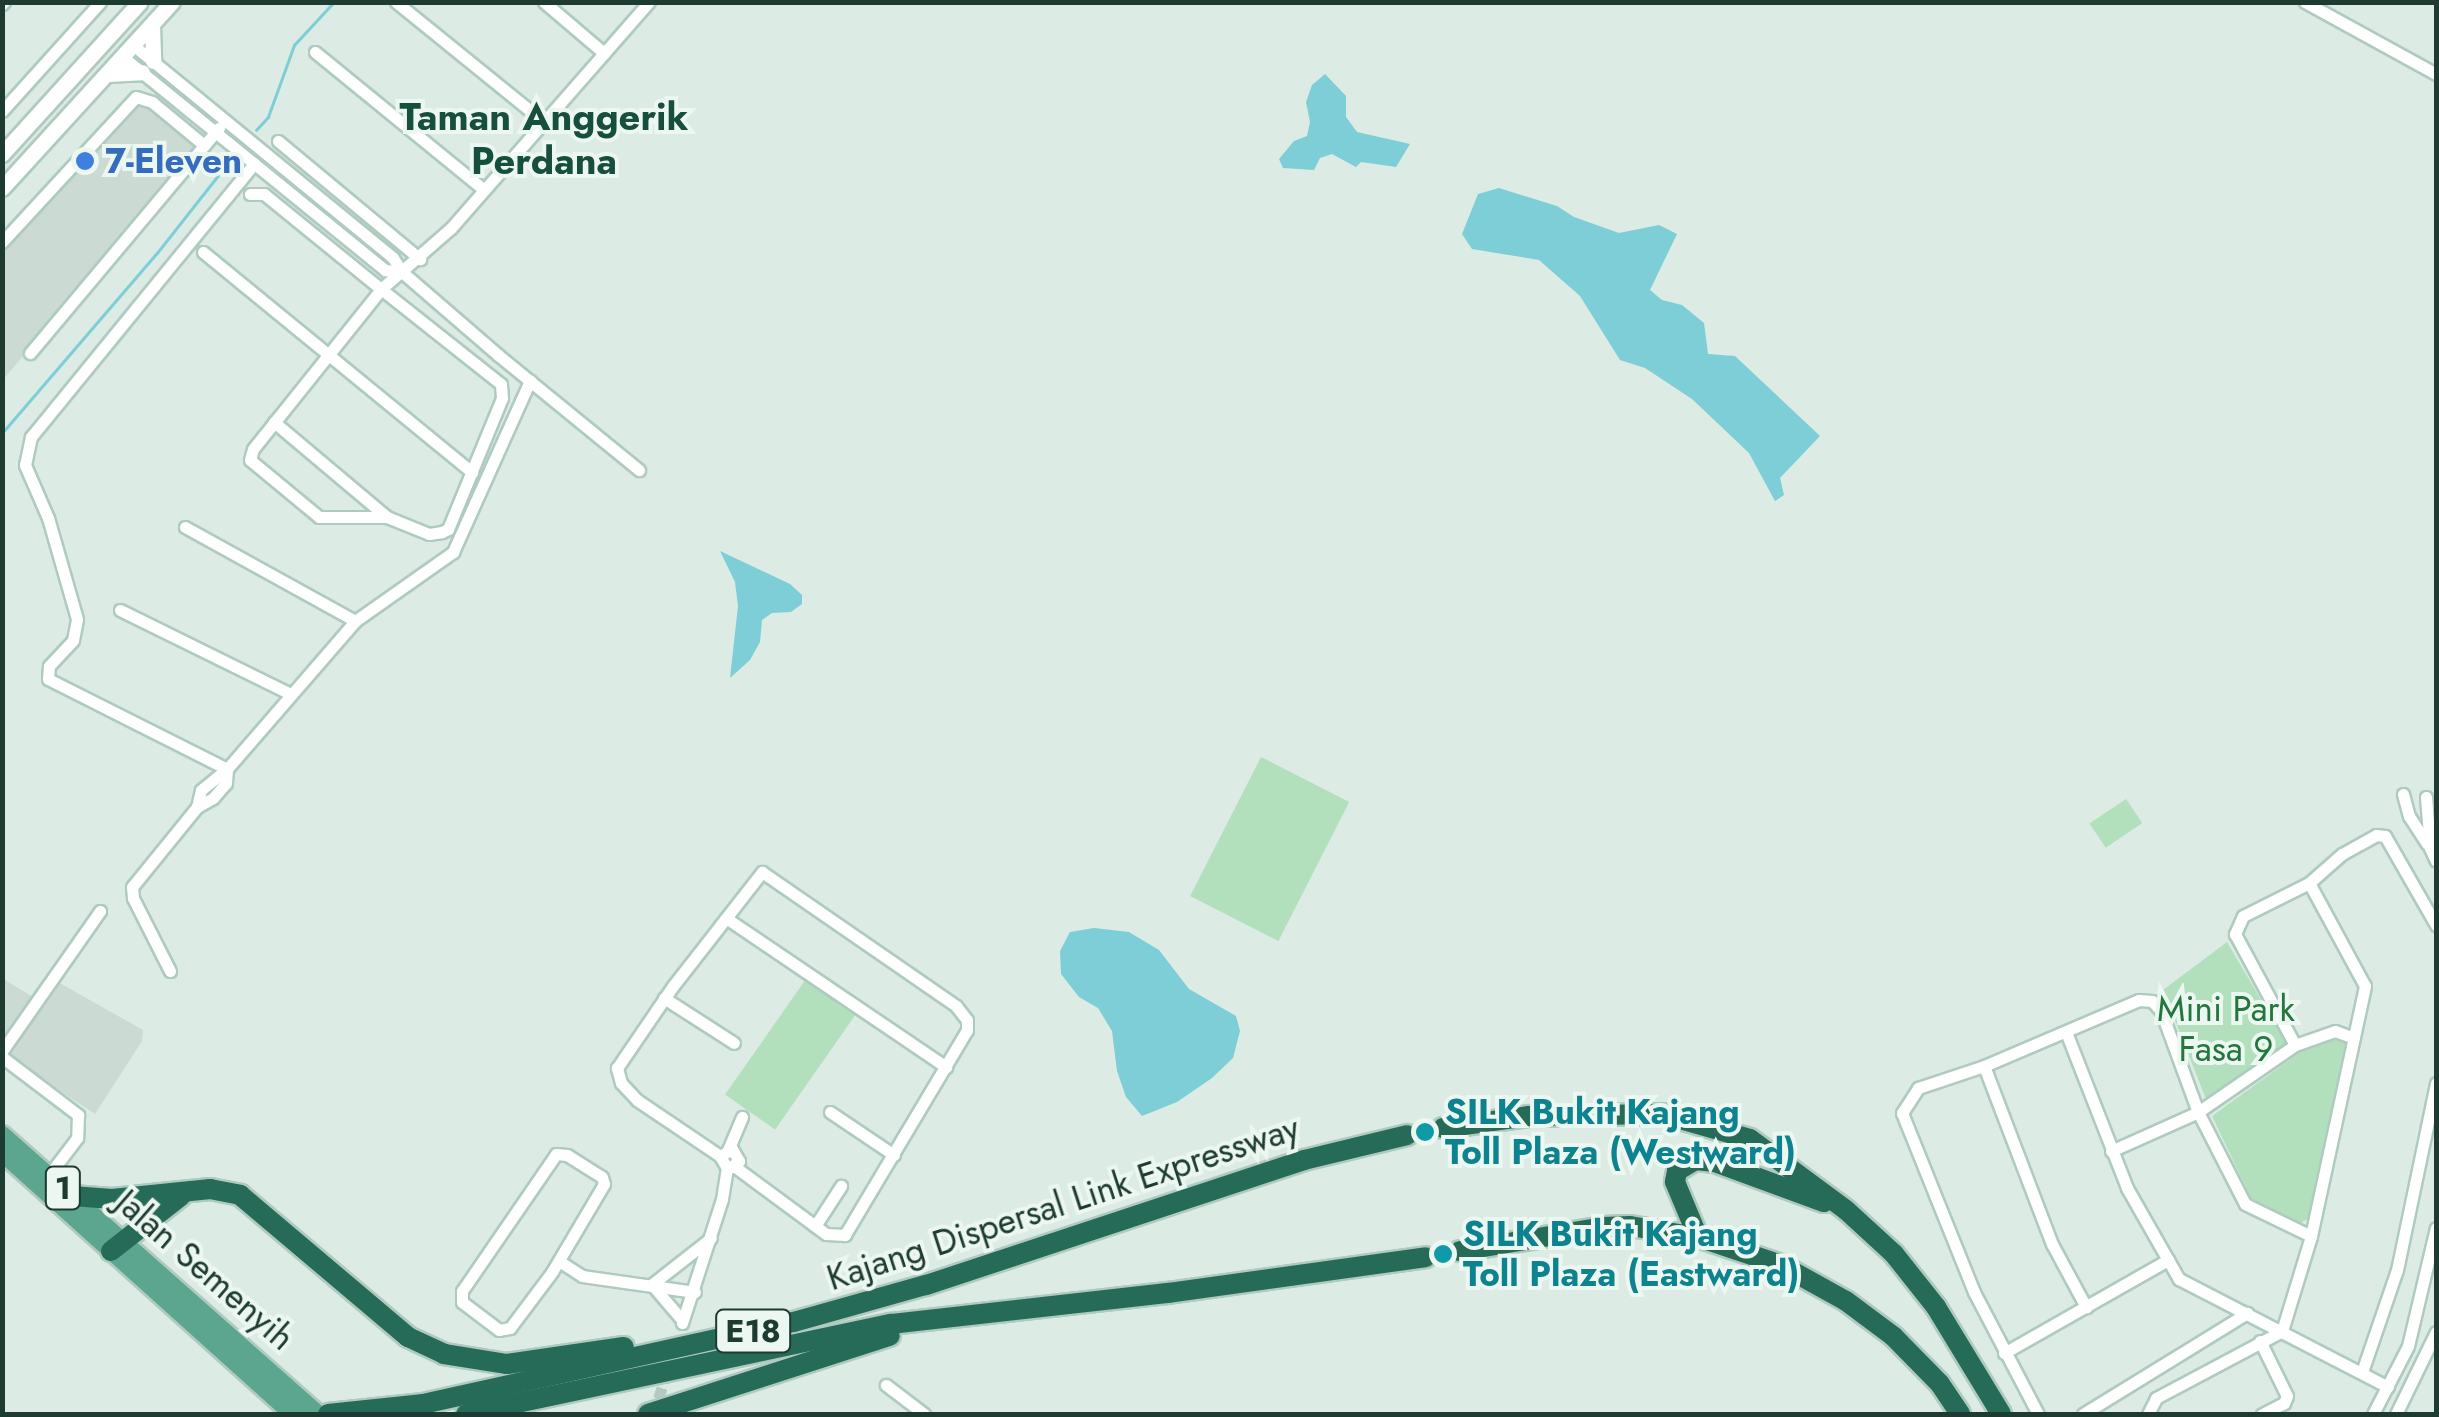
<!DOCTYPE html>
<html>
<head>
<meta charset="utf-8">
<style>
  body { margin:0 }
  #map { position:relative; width:2439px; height:1417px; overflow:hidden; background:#dcebe3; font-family:Jost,sans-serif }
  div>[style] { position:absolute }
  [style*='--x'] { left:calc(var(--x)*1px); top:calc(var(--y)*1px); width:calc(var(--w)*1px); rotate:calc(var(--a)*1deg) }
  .built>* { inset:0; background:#cbdad2 }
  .green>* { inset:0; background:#b2dfbc; transform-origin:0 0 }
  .water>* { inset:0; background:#7dced7 }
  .stream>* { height:2.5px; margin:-1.25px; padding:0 1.25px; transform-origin:1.25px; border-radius:1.25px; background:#7dced7 }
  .street-tunnel>* { height:11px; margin-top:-5.5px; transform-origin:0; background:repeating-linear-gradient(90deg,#b6c8bf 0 11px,transparent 0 16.5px) }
  .highway-tunnel>* { height:20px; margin-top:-10px; transform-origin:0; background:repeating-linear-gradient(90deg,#b6c8bf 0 20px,transparent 0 30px) }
  .roads { filter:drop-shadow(2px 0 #afcbbf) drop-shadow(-2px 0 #afcbbf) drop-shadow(0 2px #afcbbf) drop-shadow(0 -2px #afcbbf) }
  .street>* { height:11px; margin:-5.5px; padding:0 5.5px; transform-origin:5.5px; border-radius:5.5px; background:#fff }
  .secondary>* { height:15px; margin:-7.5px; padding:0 7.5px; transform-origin:7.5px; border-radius:7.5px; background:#fff }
  .primary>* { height:18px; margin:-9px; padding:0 9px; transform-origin:9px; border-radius:9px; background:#5ca58e }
  .highway>* { height:20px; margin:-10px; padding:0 10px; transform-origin:10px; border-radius:10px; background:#266a58 }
  .dots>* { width:28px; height:28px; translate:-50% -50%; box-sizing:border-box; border:5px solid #edf7f1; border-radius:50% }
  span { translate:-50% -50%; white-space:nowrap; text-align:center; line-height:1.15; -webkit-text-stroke:8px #edf7f1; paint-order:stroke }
  .shield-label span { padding:2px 8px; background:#edf7f1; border:2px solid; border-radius:8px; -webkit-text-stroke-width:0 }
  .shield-label { font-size:32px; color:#1d3b31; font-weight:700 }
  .shop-label { font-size:35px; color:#366cbe; font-weight:700 }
  .left { translate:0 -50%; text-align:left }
  .park-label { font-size:35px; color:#23763e }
  .culture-label { font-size:35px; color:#0d838f; font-weight:700 }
  .street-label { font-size:35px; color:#1d3b31 }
  .neighbourhood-label { font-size:38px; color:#174f3e; font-weight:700 }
  .frame { position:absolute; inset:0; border:5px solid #1d3b31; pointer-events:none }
</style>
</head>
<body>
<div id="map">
  <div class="built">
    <div style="clip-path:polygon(142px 101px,198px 145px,3px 380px,3px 248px,132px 104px)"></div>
    <div style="clip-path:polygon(2px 978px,41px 1002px,56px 981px,143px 1030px,142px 1041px,95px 1114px,3px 1053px)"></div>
  </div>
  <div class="green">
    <div style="left:1261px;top:757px;width:99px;height:156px;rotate:27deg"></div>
    <div style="left:2126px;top:799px;width:29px;height:44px;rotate:56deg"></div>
    <div style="clip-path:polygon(2227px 942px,2287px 1044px,2206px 1099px,2163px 990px)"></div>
    <div style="left:806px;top:979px;width:61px;height:141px;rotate:35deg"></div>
    <div style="clip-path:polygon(2338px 1036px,2346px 1043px,2308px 1219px,2300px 1223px,2251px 1198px,2212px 1116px,2320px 1038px)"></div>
  </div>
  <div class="water">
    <div style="clip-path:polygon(1325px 74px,1346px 96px,1346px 117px,1357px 132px,1410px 144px,1396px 167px,1361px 162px,1356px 167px,1332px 154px,1320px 158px,1314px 170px,1283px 168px,1279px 159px,1294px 141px,1307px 136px,1310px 122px,1306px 102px,1312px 85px)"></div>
    <div style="clip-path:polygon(1499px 188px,1557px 206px,1574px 217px,1619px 233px,1659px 225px,1677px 234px,1650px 290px,1662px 300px,1682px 305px,1704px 323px,1708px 354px,1735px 356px,1820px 436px,1780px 478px,1784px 495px,1775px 501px,1749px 453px,1692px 399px,1645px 368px,1620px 360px,1580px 296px,1539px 260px,1472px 249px,1462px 234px,1478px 194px)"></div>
    <div style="clip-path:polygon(720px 551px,790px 584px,802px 595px,802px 604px,791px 612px,772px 613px,762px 620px,760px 642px,750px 660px,730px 678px,738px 606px,735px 582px)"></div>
    <div style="clip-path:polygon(1094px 928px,1129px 932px,1159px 950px,1189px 989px,1236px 1016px,1240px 1031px,1233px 1058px,1212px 1078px,1177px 1102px,1142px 1116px,1126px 1097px,1117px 1071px,1112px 1031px,1098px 1008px,1079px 997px,1061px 974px,1060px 951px,1070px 932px)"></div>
  </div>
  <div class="stream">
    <div style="--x:256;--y:130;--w:18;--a:-47"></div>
    <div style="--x:268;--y:117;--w:77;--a:-70.1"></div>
    <div style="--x:294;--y:45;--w:59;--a:-47.1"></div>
    <div style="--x:2;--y:433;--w:238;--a:-49.3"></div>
    <div style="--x:157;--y:253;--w:113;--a:-51.8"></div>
  </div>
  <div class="street-tunnel">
    <div style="--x:654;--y:1414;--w:45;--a:-73.2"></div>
  </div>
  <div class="highway-tunnel">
    <div style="--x:1407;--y:1135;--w:37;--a:-11"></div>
  </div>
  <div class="roads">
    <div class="street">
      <div style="--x:396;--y:2;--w:189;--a:39"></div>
      <div style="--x:544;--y:2;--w:79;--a:40.4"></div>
      <div style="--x:2305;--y:2;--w:149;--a:28.8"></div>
      <div style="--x:2;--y:4;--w:3;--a:-45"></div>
      <div style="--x:133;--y:45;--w:336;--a:39.3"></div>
      <div style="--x:393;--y:258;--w:17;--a:57"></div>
      <div style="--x:402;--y:272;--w:127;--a:40.8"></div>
      <div style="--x:498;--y:355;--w:182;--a:39.2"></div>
      <div style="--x:315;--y:52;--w:218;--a:39.2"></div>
      <div style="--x:123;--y:57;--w:338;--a:39.1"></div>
      <div style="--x:385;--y:270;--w:17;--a:7"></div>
      <div style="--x:2;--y:111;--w:147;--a:-48"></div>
      <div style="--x:278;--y:141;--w:185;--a:39.7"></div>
      <div style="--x:250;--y:194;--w:14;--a:0"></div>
      <div style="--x:264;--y:194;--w:151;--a:39.1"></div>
      <div style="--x:381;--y:289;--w:153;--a:38.4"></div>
      <div style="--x:501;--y:384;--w:14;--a:86"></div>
      <div style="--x:502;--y:398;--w:142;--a:112.4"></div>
      <div style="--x:448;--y:529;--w:7;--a:153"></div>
      <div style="--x:442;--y:532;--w:13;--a:171"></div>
      <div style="--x:429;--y:534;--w:45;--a:-158"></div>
      <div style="--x:387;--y:517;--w:68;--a:180"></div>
      <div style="--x:319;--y:517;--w:89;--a:-140.4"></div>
      <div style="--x:250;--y:460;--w:11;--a:-75"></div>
      <div style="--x:253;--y:449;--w:205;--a:-51.3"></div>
      <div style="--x:381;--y:289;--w:93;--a:-41.1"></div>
      <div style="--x:451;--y:228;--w:300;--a:-48.8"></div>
      <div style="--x:2;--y:242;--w:197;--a:-47.3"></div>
      <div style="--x:136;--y:97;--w:17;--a:17"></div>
      <div style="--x:152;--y:102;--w:67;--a:39.6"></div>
      <div style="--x:203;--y:252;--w:348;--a:39.3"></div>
      <div style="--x:30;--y:353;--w:294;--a:-50"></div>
      <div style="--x:274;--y:422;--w:148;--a:40.1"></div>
      <div style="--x:185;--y:527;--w:194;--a:28.9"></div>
      <div style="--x:120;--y:610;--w:191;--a:26.2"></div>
      <div style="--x:227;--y:769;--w:200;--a:-153.3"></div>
      <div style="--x:48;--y:679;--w:13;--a:-86"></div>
      <div style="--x:49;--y:666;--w:35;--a:-47"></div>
      <div style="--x:73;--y:640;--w:21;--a:-79"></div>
      <div style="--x:77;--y:619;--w:105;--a:-106"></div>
      <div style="--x:48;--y:518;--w:58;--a:-113.5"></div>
      <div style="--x:25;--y:465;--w:29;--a:-78"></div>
      <div style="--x:31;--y:437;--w:353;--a:-50.8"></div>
      <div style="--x:2403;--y:794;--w:23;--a:75"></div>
      <div style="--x:2409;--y:816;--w:33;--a:57"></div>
      <div style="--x:2426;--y:797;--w:51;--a:85.5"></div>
      <div style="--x:2430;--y:848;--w:14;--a:65"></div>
      <div style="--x:197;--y:807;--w:17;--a:-77"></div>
      <div style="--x:201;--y:790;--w:33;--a:-39"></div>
      <div style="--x:227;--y:769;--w:196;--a:-49.1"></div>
      <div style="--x:355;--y:621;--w:120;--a:-35.1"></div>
      <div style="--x:453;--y:552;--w:188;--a:-65.8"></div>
      <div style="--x:2309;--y:883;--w:44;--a:-41.3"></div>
      <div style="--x:2342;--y:854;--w:39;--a:-29"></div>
      <div style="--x:2376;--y:835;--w:9;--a:6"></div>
      <div style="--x:2385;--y:836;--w:103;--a:60.2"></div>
      <div style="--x:726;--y:918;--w:266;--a:34.1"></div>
      <div style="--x:170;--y:971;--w:82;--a:-116.9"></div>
      <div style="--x:133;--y:898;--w:11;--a:-95"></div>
      <div style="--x:132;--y:887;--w:103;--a:-50.9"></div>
      <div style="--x:197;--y:807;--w:18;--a:-29"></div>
      <div style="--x:213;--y:798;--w:20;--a:-49"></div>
      <div style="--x:226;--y:783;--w:14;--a:-86"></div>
      <div style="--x:664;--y:998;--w:83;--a:32.7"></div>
      <div style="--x:2066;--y:1032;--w:168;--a:68.6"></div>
      <div style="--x:2127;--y:1188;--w:105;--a:60.3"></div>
      <div style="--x:2179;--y:1279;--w:235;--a:27.3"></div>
      <div style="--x:2;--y:1051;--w:171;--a:-55"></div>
      <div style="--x:2;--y:1057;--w:96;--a:37.3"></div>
      <div style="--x:78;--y:1115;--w:23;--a:92"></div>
      <div style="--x:77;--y:1138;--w:46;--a:127.1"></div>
      <div style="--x:1984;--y:1066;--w:191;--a:69.1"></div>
      <div style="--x:2052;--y:1244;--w:72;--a:61.6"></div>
      <div style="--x:830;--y:1112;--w:77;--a:33.9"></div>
      <div style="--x:728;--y:1150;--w:36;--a:-67"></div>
      <div style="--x:2111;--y:1151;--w:95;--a:-24.1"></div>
      <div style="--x:2198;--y:1112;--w:118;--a:-34.6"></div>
      <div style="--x:2295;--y:1045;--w:42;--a:-19.3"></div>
      <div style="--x:2335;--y:1031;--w:20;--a:20"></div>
      <div style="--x:556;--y:1154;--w:11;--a:5"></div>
      <div style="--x:567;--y:1155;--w:41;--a:32.2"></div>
      <div style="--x:602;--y:1177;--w:7;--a:74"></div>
      <div style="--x:604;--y:1184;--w:102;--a:120.6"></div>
      <div style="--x:552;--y:1272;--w:70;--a:126.9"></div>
      <div style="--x:510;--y:1328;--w:11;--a:170"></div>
      <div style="--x:499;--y:1330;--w:46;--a:-142.9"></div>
      <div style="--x:462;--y:1302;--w:11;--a:-90"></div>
      <div style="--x:462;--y:1291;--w:166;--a:-55.5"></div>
      <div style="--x:720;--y:1156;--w:100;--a:-146"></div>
      <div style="--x:637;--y:1100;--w:23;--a:-133"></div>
      <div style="--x:621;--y:1083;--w:16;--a:-105"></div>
      <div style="--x:617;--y:1068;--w:99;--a:-55.7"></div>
      <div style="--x:673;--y:986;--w:145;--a:-52"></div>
      <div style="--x:762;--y:872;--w:236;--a:34.6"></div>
      <div style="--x:956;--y:1006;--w:18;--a:52"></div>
      <div style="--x:967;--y:1020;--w:10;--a:90"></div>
      <div style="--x:967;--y:1030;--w:239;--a:120.8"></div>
      <div style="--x:845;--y:1235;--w:19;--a:-177"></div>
      <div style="--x:826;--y:1234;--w:113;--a:-143.6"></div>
      <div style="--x:815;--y:1226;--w:48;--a:-57"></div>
      <div style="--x:559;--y:1261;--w:27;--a:33"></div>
      <div style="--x:582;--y:1276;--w:114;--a:8.1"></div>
      <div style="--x:651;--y:1285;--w:76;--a:-38.1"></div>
      <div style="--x:653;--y:1286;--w:45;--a:49.5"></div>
      <div style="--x:682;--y:1323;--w:130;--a:-72.1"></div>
      <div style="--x:722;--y:1199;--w:31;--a:-81"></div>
      <div style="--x:727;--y:1168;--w:14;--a:-120"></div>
      <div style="--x:720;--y:1156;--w:14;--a:-30"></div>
      <div style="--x:732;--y:1149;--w:14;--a:60"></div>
      <div style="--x:739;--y:1161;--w:12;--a:145"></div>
      <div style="--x:2260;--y:1341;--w:61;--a:63.9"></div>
      <div style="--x:2287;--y:1396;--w:8;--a:113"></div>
      <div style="--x:2284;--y:1403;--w:25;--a:153"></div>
      <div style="--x:2004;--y:1353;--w:189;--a:-29.6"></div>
      <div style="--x:2362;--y:1372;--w:108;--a:-71.1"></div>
      <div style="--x:2397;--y:1270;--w:191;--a:-78.2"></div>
      <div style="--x:886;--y:1385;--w:48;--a:37.3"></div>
      <div style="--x:2038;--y:1414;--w:138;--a:-117.7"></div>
      <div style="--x:1974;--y:1292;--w:193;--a:-111.9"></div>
      <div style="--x:1902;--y:1113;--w:30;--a:-57"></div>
      <div style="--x:1918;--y:1088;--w:70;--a:-18.4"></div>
      <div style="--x:1984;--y:1066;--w:168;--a:-23.1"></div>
      <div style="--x:2139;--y:1000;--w:13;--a:4"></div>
      <div style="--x:2152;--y:1001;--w:13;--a:48"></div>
      <div style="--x:2161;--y:1011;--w:108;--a:69.9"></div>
      <div style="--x:2198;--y:1112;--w:103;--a:62.9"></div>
      <div style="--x:2245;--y:1204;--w:73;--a:25.9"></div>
      <div style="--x:2083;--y:1414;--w:193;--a:-31.6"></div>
      <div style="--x:2148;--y:1414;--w:18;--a:-63"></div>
      <div style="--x:2156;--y:1398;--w:143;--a:-28"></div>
      <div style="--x:2282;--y:1331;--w:99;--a:-73"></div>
      <div style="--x:2311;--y:1236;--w:256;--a:-77.8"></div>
      <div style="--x:2365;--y:986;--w:117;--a:-118.5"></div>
      <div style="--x:2309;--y:883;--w:74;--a:153.4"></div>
      <div style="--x:2243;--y:916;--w:20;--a:114"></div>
      <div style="--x:2235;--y:934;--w:126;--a:61.6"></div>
      <div style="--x:2373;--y:1414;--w:76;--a:-62.8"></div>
      <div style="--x:2408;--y:1346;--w:121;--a:-76.7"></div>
      <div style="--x:2396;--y:1414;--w:91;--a:-64"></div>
    </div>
    <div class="secondary">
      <div style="--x:152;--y:25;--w:36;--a:88"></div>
      <div style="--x:107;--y:74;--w:35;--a:-3"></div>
      <div style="--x:2;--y:154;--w:205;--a:-47.8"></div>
      <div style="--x:2;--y:188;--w:252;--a:-47.6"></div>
    </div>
    <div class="primary">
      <div style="--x:2;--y:1135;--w:421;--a:41.5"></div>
      <div style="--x:2;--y:1152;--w:392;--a:42"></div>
    </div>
    <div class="highway">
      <div style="--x:1443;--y:1128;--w:86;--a:-8"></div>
      <div style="--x:1528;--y:1116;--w:134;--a:-0.9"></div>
      <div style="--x:1662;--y:1114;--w:91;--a:15.9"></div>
      <div style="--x:1750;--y:1139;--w:119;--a:36.5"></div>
      <div style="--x:1846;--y:1210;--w:65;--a:42.5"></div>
      <div style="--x:1894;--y:1254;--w:68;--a:51.6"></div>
      <div style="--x:1936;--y:1307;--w:125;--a:58.7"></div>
      <div style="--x:72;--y:1196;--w:40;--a:4.3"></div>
      <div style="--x:112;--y:1199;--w:99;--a:-5.8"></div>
      <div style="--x:210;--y:1189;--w:31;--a:11"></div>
      <div style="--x:240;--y:1195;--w:220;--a:40.2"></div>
      <div style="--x:408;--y:1337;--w:40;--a:25"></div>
      <div style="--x:444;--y:1354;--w:64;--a:9"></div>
      <div style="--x:507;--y:1364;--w:118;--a:-8.3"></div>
      <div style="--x:1698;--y:1237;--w:60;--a:-112.7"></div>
      <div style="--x:1675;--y:1182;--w:11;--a:-80"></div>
      <div style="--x:1677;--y:1171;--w:21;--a:-31"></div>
      <div style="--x:1695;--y:1160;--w:20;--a:6"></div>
      <div style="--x:1715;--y:1162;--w:116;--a:20.2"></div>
      <div style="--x:111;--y:1251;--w:89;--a:-38.2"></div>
      <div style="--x:1460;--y:1251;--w:145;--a:-9.5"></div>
      <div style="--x:1603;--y:1227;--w:27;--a:-2"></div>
      <div style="--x:1630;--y:1226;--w:69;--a:9.2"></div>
      <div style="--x:1698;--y:1237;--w:88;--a:18.6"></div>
      <div style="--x:1781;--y:1265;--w:74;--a:29"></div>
      <div style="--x:1846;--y:1301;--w:59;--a:36.7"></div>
      <div style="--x:1893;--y:1336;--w:67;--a:45.6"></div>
      <div style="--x:1940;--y:1384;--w:36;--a:56"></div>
      <div style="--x:328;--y:1414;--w:96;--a:-6"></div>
      <div style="--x:423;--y:1404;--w:380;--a:-12.5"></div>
      <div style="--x:794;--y:1322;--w:137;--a:-15.7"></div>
      <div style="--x:926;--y:1285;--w:398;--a:-18.3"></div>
      <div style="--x:1304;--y:1160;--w:106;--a:-13.6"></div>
      <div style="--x:466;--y:1414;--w:434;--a:-12"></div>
      <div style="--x:891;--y:1324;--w:279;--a:-6.4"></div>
      <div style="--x:1168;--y:1293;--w:260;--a:-7.9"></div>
      <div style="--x:648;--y:1414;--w:254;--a:-17.9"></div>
    </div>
  </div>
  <div class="dots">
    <div style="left:85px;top:161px;background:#3f7fe0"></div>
    <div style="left:1425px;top:1132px;background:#0f9aa8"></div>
    <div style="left:1443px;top:1254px;background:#0f9aa8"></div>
  </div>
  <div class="shield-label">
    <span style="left:63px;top:1188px">1</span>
    <span style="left:753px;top:1331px">E18</span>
  </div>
  <div class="shop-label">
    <span class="left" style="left:105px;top:161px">7-Eleven</span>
  </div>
  <div class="park-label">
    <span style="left:2226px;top:1029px">Mini Park<br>Fasa 9</span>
  </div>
  <div class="culture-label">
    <span class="left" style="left:1445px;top:1132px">SILK Bukit Kajang<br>Toll Plaza (Westward)</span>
    <span class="left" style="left:1463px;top:1254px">SILK Bukit Kajang<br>Toll Plaza (Eastward)</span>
  </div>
  <div class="street-label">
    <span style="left:1063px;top:1203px;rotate:-18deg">Kajang Dispersal Link Expressway</span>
    <span style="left:205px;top:1270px;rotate:41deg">Jalan Semenyih</span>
  </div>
  <div class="neighbourhood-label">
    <span style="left:544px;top:139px">Taman Anggerik<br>Perdana</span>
  </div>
  <div class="frame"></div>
</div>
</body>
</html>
